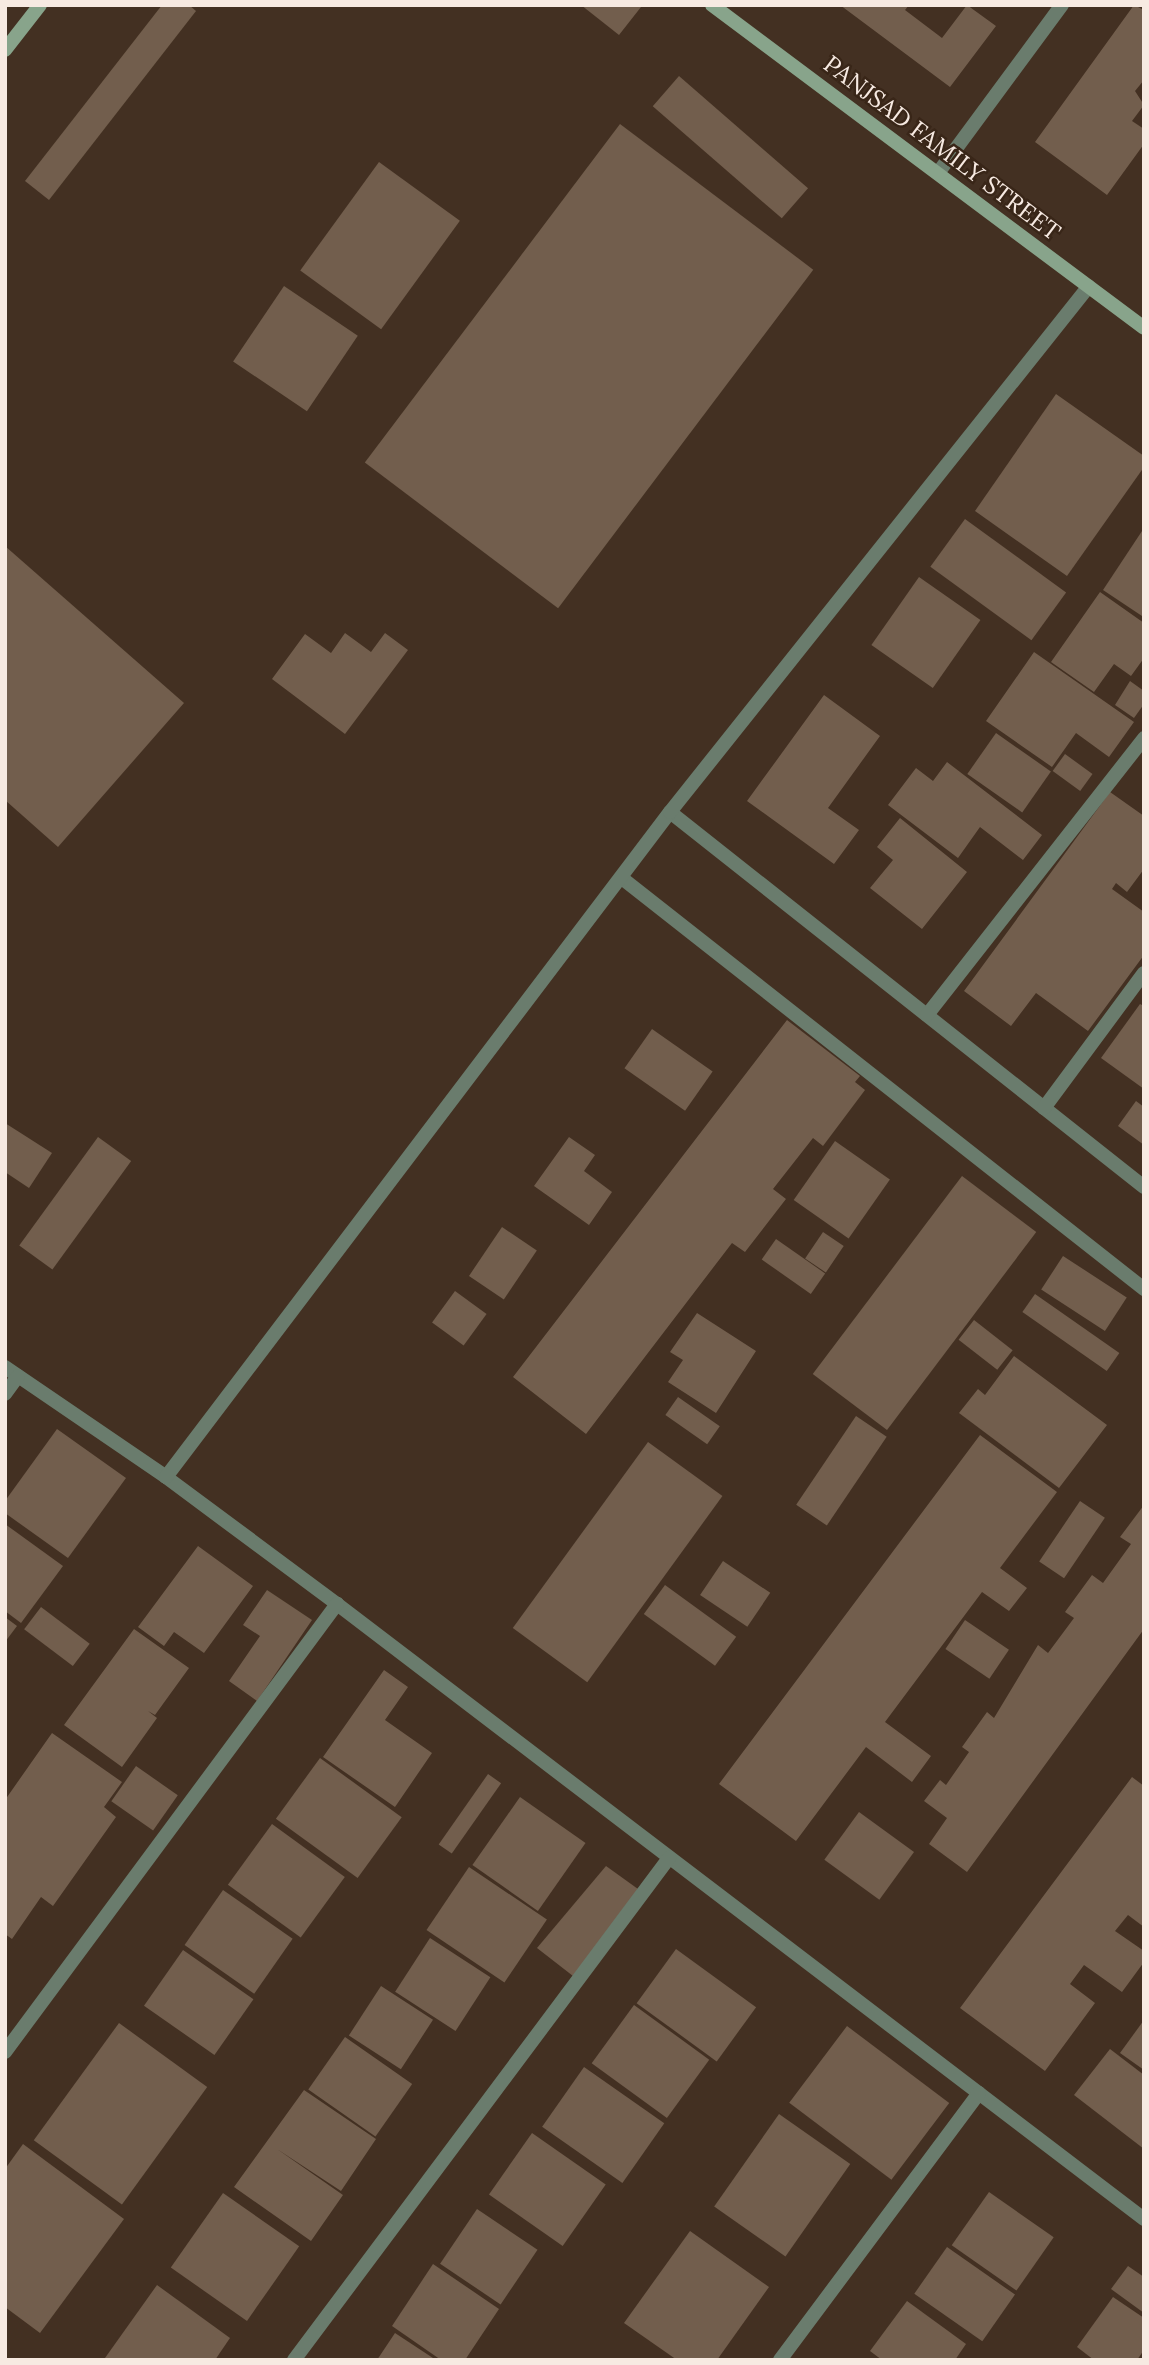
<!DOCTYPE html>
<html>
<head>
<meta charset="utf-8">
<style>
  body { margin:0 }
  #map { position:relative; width:1149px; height:2365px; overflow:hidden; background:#433022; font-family:Lora,serif }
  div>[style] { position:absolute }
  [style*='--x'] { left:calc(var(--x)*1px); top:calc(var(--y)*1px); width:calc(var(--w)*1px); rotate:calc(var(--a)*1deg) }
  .building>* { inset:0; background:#725e4d; transform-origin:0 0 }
  .minor>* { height:14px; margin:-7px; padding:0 7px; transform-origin:7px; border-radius:7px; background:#6a7c6d }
  .secondary>* { height:14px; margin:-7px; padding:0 7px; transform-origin:7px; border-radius:7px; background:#88a48b }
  span { translate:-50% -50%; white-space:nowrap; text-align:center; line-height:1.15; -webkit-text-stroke:5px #392618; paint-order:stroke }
  .street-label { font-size:24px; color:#f7eae2 }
  .frame { position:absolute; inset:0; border:7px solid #f7eae2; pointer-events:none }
</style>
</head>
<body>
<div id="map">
  <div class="building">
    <div style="clip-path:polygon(162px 5px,189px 5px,196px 11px,49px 200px,25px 181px)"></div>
    <div style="clip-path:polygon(581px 5px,639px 5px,641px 7px,619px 35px)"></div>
    <div style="clip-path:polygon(840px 5px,909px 5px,905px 10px,942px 38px,967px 5px,996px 26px,950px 87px)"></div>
    <div style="clip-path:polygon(1134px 5px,1144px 10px,1144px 80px,1135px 91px,1144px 105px,1132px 121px,1144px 129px,1144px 144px,1107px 195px,1035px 142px)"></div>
    <div style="left:679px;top:76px;width:171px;height:40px;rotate:41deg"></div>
    <div style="left:620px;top:124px;width:242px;height:424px;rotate:37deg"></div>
    <div style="left:379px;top:162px;width:100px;height:134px;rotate:36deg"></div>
    <div style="left:284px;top:286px;width:89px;height:91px;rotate:34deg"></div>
    <div style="clip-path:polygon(1056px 394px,1144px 456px,1144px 467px,1067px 576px,975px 511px)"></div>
    <div style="left:965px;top:519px;width:125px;height:59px;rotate:36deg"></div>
    <div style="clip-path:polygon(1144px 528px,1144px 614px,1142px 616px,1103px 590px)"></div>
    <div style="clip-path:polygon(5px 546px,184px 703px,58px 847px,5px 800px)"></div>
    <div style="left:919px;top:577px;width:75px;height:83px;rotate:35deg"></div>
    <div style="clip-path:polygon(1100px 592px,1144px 623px,1144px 658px,1131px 676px,1114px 664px,1094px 692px,1051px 662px)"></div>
    <div style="clip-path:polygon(345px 633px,371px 652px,385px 633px,408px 650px,345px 734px,272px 679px,305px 634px,331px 653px)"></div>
    <div style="clip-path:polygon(1034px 652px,1134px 722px,1109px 757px,1076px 733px,1052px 767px,986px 721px)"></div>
    <div style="clip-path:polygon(1130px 681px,1144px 691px,1144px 704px,1134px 718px,1115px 705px)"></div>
    <div style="clip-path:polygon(824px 695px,880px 736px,828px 808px,859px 830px,834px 864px,747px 801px)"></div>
    <div style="left:996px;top:733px;width:67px;height:50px;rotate:35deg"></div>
    <div style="left:1065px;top:754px;width:34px;height:21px;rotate:36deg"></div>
    <div style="clip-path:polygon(947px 762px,1042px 835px,1023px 860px,980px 827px,958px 858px,888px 805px,916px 768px,933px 781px)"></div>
    <div style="clip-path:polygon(1110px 792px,1144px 816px,1144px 869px,1127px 892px,1116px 883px,1112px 889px,1144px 912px,1144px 955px,1088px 1031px,1036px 993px,1011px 1026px,964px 991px)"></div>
    <div style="clip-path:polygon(900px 818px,967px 872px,922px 929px,870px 888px,893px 860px,877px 847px)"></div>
    <div style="clip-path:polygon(1140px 1004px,1144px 1006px,1144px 1089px,1101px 1058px)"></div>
    <div style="clip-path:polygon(787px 1020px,860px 1076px,855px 1082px,865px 1090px,823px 1146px,813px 1138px,773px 1189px,786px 1199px,745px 1252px,732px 1243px,586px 1434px,513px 1377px)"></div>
    <div style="left:652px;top:1029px;width:74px;height:48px;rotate:35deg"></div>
    <div style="clip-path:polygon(1136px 1101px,1144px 1107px,1144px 1145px,1118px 1126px)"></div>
    <div style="clip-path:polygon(5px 1123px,52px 1153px,29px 1188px,5px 1172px)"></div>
    <div style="left:98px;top:1137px;width:41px;height:134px;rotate:36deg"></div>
    <div style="clip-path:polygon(569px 1137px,595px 1155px,584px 1171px,612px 1192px,589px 1225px,534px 1186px)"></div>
    <div style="left:835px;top:1141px;width:67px;height:72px;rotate:35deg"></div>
    <div style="left:962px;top:1176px;width:93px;height:248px;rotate:37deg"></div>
    <div style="left:502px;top:1227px;width:42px;height:59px;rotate:34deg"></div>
    <div style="left:823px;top:1232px;width:25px;height:32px;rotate:34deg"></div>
    <div style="left:776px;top:1239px;width:60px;height:25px;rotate:35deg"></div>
    <div style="left:1063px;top:1256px;width:76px;height:40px;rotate:33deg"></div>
    <div style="left:455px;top:1291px;width:39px;height:39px;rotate:36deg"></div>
    <div style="left:1035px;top:1294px;width:103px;height:22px;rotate:35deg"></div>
    <div style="clip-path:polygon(697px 1313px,756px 1351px,716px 1413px,668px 1382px,683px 1360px,670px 1352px)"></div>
    <div style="left:974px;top:1320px;width:49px;height:25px;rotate:38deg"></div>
    <div style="clip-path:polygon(1014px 1356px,1107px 1425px,1059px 1488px,959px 1413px,978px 1389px,985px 1395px)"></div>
    <div style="left:678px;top:1397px;width:51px;height:22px;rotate:35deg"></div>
    <div style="left:856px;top:1416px;width:37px;height:107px;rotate:34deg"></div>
    <div style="clip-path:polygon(57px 1429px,126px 1478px,68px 1558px,5px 1513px,5px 1501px)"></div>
    <div style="clip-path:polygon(980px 1435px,1057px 1492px,1000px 1568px,1027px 1588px,1009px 1611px,982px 1592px,885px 1722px,931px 1756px,912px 1782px,866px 1747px,796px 1841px,719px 1784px)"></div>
    <div style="left:648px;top:1442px;width:92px;height:230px;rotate:36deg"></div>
    <div style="left:1080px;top:1501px;width:30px;height:73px;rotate:34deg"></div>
    <div style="clip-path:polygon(1144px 1505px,1144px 1629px,967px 1872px,929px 1844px,947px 1818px,924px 1801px,940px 1780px,946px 1785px,969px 1752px,962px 1747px,987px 1712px,994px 1718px,1038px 1645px,1048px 1653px,1074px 1618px,1065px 1612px,1092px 1575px,1103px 1583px,1131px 1544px,1120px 1537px)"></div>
    <div style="clip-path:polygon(5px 1524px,63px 1566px,21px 1623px,5px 1611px)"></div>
    <div style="clip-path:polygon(198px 1546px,253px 1586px,204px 1653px,174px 1632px,164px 1646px,138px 1627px)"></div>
    <div style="left:723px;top:1561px;width:57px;height:41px;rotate:34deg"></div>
    <div style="left:665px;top:1585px;width:88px;height:36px;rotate:36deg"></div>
    <div style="clip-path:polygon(267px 1590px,312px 1620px,257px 1701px,229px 1681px,260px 1636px,243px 1625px)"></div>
    <div style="left:41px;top:1607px;width:61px;height:28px;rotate:37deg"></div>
    <div style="clip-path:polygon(5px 1617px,17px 1626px,5px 1642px)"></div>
    <div style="left:965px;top:1620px;width:53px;height:35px;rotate:34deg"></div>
    <div style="clip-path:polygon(134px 1629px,189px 1668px,155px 1715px,148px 1711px,157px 1718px,122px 1767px,64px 1725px)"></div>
    <div style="clip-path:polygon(384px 1670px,408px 1687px,385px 1720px,432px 1753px,395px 1807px,323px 1757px)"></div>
    <div style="clip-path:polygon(52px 1733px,122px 1782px,104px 1807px,116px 1817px,53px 1906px,41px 1897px,12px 1939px,5px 1934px,5px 1800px)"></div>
    <div style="left:320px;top:1758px;width:101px;height:75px;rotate:36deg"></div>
    <div style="left:136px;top:1766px;width:51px;height:43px;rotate:35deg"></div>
    <div style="left:488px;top:1774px;width:16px;height:86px;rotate:35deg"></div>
    <div style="clip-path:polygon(1132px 1777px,1144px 1786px,1144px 1927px,1128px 1915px,1115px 1931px,1144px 1951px,1144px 1962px,1122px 1992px,1084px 1965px,1070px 1984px,1095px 2003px,1045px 2071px,960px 2008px)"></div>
    <div style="left:520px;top:1797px;width:80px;height:83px;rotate:35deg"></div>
    <div style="left:859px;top:1812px;width:68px;height:59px;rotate:36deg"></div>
    <div style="left:272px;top:1824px;width:90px;height:75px;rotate:36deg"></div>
    <div style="clip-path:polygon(606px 1866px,638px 1889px,573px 1976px,537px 1948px)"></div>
    <div style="left:469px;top:1867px;width:94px;height:76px;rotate:34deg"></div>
    <div style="left:223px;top:1890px;width:85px;height:67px;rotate:35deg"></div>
    <div style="left:430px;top:1938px;width:72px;height:64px;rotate:33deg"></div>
    <div style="left:676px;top:1949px;width:99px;height:67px;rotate:36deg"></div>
    <div style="left:183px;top:1950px;width:86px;height:68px;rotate:35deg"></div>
    <div style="left:381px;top:1986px;width:62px;height:59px;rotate:33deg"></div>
    <div style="left:634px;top:2005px;width:93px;height:72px;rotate:36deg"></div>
    <div style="clip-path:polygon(1144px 2020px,1144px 2070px,1120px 2053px)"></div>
    <div style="left:119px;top:2023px;width:109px;height:145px;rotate:36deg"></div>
    <div style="left:847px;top:2026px;width:128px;height:96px;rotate:37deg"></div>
    <div style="left:345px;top:2037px;width:82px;height:64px;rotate:35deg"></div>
    <div style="clip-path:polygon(1110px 2049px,1144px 2075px,1144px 2149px,1074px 2095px)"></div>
    <div style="left:584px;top:2067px;width:98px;height:73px;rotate:35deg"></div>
    <div style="clip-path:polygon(304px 2090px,376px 2139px,341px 2191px,277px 2149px,343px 2195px,311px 2241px,234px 2187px)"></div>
    <div style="left:779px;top:2114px;width:87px;height:113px;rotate:35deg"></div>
    <div style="left:532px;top:2133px;width:90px;height:75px;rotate:35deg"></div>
    <div style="clip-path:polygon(23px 2144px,124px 2219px,40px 2333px,5px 2307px,5px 2169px)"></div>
    <div style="left:989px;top:2192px;width:79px;height:65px;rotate:35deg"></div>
    <div style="left:223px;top:2193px;width:93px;height:91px;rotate:35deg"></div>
    <div style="left:477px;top:2209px;width:73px;height:66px;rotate:34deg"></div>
    <div style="clip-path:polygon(690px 2231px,769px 2287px,717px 2360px,677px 2360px,624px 2323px)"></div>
    <div style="left:947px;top:2247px;width:83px;height:57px;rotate:35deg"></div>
    <div style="clip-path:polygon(433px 2264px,499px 2309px,465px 2360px,441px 2360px,392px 2326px)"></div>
    <div style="clip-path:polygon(1128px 2266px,1144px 2277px,1144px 2313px,1111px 2289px)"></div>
    <div style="clip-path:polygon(157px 2285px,230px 2338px,215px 2360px,105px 2358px)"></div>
    <div style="clip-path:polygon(1113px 2297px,1144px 2318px,1144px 2350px,1137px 2360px,1094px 2360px,1077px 2347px)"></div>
    <div style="clip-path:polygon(907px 2301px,966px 2344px,955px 2360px,882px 2360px,870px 2351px)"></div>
    <div style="clip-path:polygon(395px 2333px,436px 2360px,377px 2360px)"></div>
  </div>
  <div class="minor">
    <div style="--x:938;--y:173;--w:209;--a:-53.6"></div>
    <div style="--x:670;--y:812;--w:604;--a:38.35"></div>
    <div style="--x:623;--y:879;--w:663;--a:38.2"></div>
    <div style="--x:927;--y:1015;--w:352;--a:-51.9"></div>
    <div style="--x:1044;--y:1108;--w:168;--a:-53.5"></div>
    <div style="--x:5;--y:1367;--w:195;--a:34.3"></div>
    <div style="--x:166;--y:1477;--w:213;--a:36.6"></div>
    <div style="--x:337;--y:1604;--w:1015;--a:37.31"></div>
    <div style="--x:5;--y:1394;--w:22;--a:-54"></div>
    <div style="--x:166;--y:1477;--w:834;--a:-52.84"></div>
    <div style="--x:670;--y:812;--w:672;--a:-51.46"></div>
    <div style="--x:5;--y:2052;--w:558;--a:-53.46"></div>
    <div style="--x:294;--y:2360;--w:627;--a:-53.24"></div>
    <div style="--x:780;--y:2360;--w:333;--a:-53.3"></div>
  </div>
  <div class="secondary">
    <div style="--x:712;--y:5;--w:539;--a:36.78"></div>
    <div style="--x:5;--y:50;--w:57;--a:-52.1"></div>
  </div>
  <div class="street-label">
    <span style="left:942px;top:148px;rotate:37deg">PANJSAD FAMILY STREET</span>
  </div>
  <div class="frame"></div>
</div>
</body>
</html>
